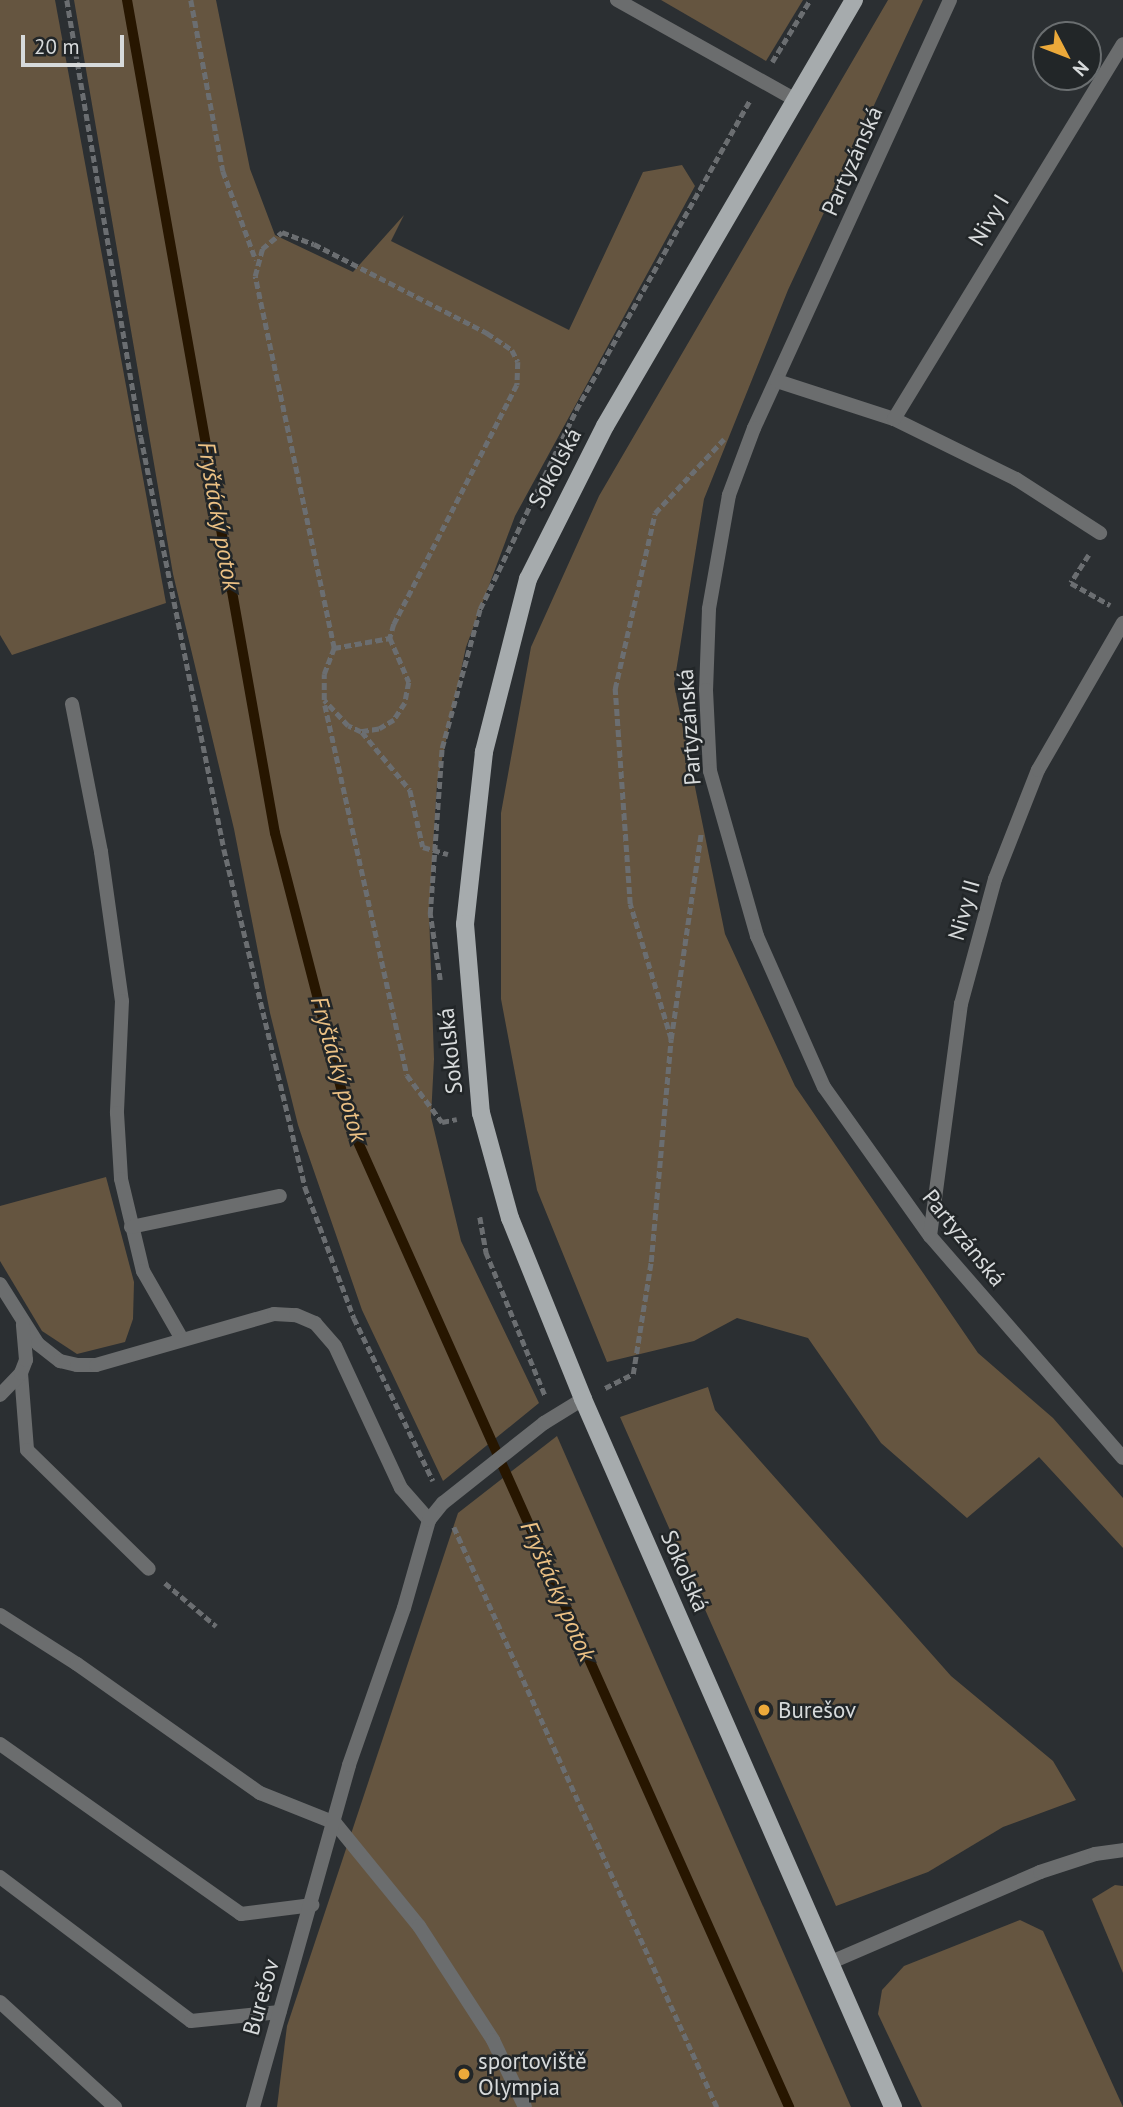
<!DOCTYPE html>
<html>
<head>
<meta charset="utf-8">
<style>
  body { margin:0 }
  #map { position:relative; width:1123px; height:2107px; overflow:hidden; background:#2b2f32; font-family:"PT Sans",sans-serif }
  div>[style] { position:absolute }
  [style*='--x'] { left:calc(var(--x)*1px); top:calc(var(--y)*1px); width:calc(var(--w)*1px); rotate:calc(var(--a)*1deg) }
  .green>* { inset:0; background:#655540 }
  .stream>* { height:10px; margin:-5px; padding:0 5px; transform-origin:5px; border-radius:5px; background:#271600 }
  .path>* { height:4.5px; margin-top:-2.25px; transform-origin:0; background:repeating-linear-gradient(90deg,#6b6e71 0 7px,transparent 0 10.5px) }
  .service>* { height:14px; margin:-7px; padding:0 7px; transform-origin:7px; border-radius:7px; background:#6b6d6e }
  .minor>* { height:14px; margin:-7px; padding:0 7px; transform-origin:7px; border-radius:7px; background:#6b6d6e }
  .primary>* { height:18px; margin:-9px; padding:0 9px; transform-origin:9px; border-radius:9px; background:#a6abad }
  .dots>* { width:19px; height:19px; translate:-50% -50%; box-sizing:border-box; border:4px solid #222628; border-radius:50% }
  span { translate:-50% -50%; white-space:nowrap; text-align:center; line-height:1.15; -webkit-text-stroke:5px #222628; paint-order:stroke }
  .street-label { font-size:23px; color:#d7dadb }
  .poi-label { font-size:23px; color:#d7dadb }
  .left { translate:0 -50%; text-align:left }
  .water-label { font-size:24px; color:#ecc184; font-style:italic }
  .north { position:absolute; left:1032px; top:21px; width:70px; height:70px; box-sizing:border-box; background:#222628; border:2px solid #6a6e70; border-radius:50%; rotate:132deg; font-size:19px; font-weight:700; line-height:28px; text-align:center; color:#d7dadb }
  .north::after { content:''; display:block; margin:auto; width:24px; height:32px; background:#eca93a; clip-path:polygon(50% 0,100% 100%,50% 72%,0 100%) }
  .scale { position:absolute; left:21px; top:35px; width:103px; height:32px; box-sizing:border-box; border:4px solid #d7dadb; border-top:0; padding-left:9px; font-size:21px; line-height:24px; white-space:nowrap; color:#d7dadb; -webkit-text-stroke:5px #222628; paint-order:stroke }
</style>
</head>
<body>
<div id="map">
  <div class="green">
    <div style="clip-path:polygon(0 0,55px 0,166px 603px,12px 655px,0 635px)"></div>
    <div style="clip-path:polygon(74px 0,216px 0,250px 169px,275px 235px,353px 272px,404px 215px,391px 241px,569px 330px,643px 172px,682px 165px,695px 186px,515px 516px,466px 647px,437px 783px,429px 911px,434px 1059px,431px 1117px,461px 1241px,539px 1403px,443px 1481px,362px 1310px,298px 1125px,270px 1013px,234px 829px,173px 574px)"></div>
    <div style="clip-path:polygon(661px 0,803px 0,766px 61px)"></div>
    <div style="clip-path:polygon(888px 0,923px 0,788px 290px,704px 499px,674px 684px,725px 934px,795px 1086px,978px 1353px,1053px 1418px,1123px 1498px,1123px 1548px,1039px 1457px,967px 1518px,881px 1443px,808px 1338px,737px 1318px,694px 1341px,607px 1362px,537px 1190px,501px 999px,501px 813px,531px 647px,599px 496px)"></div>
    <div style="clip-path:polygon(106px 1177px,134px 1282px,133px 1319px,125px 1342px,77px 1354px,42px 1331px,0 1261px,0 1206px)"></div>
    <div style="clip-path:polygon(708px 1387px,715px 1410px,951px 1676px,1053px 1761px,1076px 1800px,1003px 1827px,928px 1872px,836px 1906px,620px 1417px)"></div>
    <div style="clip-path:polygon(557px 1436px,851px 2107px,277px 2107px,287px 2026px,458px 1513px)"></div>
    <div style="clip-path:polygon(1115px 1885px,1123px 1886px,1123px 1973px,1092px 1899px)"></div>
    <div style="clip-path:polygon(1020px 1920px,1043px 1931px,1123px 2107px,922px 2107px,878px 2014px,882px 1990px,904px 1966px)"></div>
  </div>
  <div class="stream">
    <div style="--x:127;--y:0;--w:846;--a:79.93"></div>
    <div style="--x:275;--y:833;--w:301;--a:75.5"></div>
    <div style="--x:350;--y:1124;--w:1077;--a:65.93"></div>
  </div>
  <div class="path">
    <div style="--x:67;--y:0;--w:443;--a:80.4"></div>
    <div style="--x:141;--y:437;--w:420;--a:78.6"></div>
    <div style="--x:224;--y:849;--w:348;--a:76.5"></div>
    <div style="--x:305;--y:1187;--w:140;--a:69.5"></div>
    <div style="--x:354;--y:1318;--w:181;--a:64.1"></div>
    <div style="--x:191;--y:0;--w:174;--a:79.4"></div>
    <div style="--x:223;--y:171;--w:95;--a:69.7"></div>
    <div style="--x:772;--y:62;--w:73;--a:-58.5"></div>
    <div style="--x:282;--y:232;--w:34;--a:21"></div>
    <div style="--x:314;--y:244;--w:195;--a:27.2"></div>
    <div style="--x:487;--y:333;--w:30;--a:34"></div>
    <div style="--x:512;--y:350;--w:13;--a:63"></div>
    <div style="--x:518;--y:362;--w:23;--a:92"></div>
    <div style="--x:517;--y:385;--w:269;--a:117.2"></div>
    <div style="--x:394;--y:624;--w:15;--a:106"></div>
    <div style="--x:390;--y:638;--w:48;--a:66.6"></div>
    <div style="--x:409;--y:682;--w:21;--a:101"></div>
    <div style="--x:405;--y:703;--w:20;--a:123"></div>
    <div style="--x:394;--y:720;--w:17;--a:149"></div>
    <div style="--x:379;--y:729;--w:18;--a:171"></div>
    <div style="--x:361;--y:732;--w:14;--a:-155"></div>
    <div style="--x:348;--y:726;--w:35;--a:-133"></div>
    <div style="--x:324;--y:700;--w:26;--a:-90"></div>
    <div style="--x:324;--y:674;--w:28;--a:-69"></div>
    <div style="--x:334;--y:648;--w:380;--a:-102"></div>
    <div style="--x:255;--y:276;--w:28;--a:-75"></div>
    <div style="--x:262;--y:249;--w:26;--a:-40"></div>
    <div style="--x:1089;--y:555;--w:33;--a:123"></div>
    <div style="--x:1071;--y:583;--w:45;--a:29.4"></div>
    <div style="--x:334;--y:648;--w:57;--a:-10.1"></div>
    <div style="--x:325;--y:705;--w:379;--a:77.5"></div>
    <div style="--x:407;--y:1075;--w:59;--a:53.3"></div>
    <div style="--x:442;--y:1122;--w:15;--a:-11"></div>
    <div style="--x:362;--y:732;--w:75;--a:50.4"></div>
    <div style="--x:410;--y:790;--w:58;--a:77.2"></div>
    <div style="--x:423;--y:847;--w:26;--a:16"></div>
    <div style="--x:440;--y:980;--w:67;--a:-98.6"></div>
    <div style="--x:430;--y:914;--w:166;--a:-85.9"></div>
    <div style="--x:442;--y:748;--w:144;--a:-74.7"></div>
    <div style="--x:480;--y:609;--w:221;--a:-64.2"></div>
    <div style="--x:576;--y:410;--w:355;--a:-60.7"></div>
    <div style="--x:671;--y:1039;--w:141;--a:-106.9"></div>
    <div style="--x:630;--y:904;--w:216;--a:-94"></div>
    <div style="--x:615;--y:689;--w:180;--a:-77.2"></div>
    <div style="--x:655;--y:513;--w:101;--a:-47"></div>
    <div style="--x:480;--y:1217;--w:36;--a:80"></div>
    <div style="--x:486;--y:1252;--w:155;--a:67.6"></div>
    <div style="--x:605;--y:1388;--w:31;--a:-27"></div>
    <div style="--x:633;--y:1374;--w:113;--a:-80.9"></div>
    <div style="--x:651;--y:1262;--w:224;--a:-84.9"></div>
    <div style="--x:671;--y:1039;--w:207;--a:-81.7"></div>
    <div style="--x:454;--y:1527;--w:637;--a:65.61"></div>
    <div style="--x:165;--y:1583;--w:67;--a:40.1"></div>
  </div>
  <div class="service">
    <div style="--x:72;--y:704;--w:151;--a:78.9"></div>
    <div style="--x:101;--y:852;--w:150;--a:82"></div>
    <div style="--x:122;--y:1001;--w:112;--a:92.6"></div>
    <div style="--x:117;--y:1113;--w:66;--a:86.5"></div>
    <div style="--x:121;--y:1179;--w:95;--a:76.6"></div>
    <div style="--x:143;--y:1271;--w:78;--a:60.2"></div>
    <div style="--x:131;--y:1227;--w:152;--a:-11.8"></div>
    <div style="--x:21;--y:1373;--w:77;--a:85.5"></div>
    <div style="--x:27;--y:1450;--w:170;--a:44.3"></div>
    <div style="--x:0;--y:1615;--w:91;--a:32.5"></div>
    <div style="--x:77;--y:1664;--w:224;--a:35.2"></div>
    <div style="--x:260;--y:1793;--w:81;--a:21.8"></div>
    <div style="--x:335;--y:1823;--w:133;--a:50.8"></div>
    <div style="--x:419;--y:1926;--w:136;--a:57"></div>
    <div style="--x:493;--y:2040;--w:74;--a:64.5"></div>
    <div style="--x:0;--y:1744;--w:295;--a:35.2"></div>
    <div style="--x:241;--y:1914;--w:72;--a:-7.2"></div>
    <div style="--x:0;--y:1877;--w:239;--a:37"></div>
    <div style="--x:191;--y:2021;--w:89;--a:-5.8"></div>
    <div style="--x:0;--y:2002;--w:156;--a:42.4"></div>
  </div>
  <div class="minor">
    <div style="--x:617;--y:0;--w:203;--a:29.2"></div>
    <div style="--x:950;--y:0;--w:471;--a:114.6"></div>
    <div style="--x:754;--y:428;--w:72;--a:110.5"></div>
    <div style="--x:729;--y:495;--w:116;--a:100"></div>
    <div style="--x:709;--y:609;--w:81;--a:92.1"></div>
    <div style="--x:706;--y:690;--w:81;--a:87.2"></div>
    <div style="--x:710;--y:771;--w:172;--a:74.1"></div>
    <div style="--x:757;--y:936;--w:165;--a:66.1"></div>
    <div style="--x:824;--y:1087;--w:183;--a:54.6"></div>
    <div style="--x:930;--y:1236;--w:294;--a:49"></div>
    <div style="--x:777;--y:381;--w:123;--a:18"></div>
    <div style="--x:894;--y:419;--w:136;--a:26.2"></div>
    <div style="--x:1016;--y:479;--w:100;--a:32.7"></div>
    <div style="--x:894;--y:419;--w:439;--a:-58.6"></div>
    <div style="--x:930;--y:1236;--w:234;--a:-82.4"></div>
    <div style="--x:961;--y:1004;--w:130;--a:-74.8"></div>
    <div style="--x:995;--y:879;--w:117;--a:-68.5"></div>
    <div style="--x:1038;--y:770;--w:170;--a:-60"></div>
    <div style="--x:0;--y:1284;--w:71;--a:57.7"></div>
    <div style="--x:38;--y:1344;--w:28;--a:38"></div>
    <div style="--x:60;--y:1361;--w:17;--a:13"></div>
    <div style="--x:77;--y:1365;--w:19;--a:0"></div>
    <div style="--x:96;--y:1365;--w:185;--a:-16"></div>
    <div style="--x:274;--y:1314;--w:22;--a:3"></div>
    <div style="--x:296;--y:1315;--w:21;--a:23"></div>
    <div style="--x:315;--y:1323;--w:30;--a:49"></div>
    <div style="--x:335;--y:1346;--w:157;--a:65.1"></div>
    <div style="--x:401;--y:1488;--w:43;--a:48.8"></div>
    <div style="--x:0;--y:1395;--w:30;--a:-46"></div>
    <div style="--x:21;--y:1373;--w:14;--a:-69"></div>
    <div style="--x:26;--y:1360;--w:36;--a:-95"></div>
    <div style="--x:829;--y:1963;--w:230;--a:-23.3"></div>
    <div style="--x:1040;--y:1872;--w:58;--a:-18.1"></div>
    <div style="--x:1095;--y:1854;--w:28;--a:-8"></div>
    <div style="--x:253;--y:2107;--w:355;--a:-74.3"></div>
    <div style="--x:349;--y:1765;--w:166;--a:-70.7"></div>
    <div style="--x:404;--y:1608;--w:91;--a:-74.1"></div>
    <div style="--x:429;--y:1520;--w:22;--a:-51"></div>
    <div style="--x:443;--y:1503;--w:129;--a:-38.4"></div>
    <div style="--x:544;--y:1423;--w:46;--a:-31.6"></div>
  </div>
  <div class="primary">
    <div style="--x:854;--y:0;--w:493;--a:120.3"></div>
    <div style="--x:605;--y:426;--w:171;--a:116.7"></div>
    <div style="--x:528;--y:579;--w:179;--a:104.3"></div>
    <div style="--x:484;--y:752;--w:173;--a:96.3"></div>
    <div style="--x:465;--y:924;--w:190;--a:85.2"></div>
    <div style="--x:481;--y:1113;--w:109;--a:74.6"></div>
    <div style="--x:510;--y:1218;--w:195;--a:68"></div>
    <div style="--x:583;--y:1399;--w:773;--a:66.35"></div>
  </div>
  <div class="dots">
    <div style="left:764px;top:1710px;background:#eca93a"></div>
    <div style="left:464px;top:2074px;background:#eca93a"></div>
  </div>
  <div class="street-label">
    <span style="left:852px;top:161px;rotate:-66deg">Partyzánská</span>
    <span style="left:989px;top:220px;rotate:-59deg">Nivy I</span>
    <span style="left:555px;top:468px;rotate:-62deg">Sokolská</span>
    <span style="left:689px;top:727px;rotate:-94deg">Partyzánská</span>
    <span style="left:964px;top:910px;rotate:-74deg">Nivy II</span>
    <span style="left:450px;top:1051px;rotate:-96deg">Sokolská</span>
    <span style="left:964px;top:1238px;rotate:51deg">Partyzánská</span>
    <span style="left:685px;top:1571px;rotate:66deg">Sokolská</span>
    <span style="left:261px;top:1997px;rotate:-74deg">Burešov</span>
  </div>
  <div class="poi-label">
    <span class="left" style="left:778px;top:1710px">Burešov</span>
    <span class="left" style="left:478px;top:2074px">sportoviště<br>Olympia</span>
  </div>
  <div class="water-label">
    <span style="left:219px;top:516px;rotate:80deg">Fryštácký potok</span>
    <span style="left:339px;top:1069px;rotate:74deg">Fryštácký potok</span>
    <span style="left:558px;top:1591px;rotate:66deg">Fryštácký potok</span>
  </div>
  <div class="north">N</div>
  <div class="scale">20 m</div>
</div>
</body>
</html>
